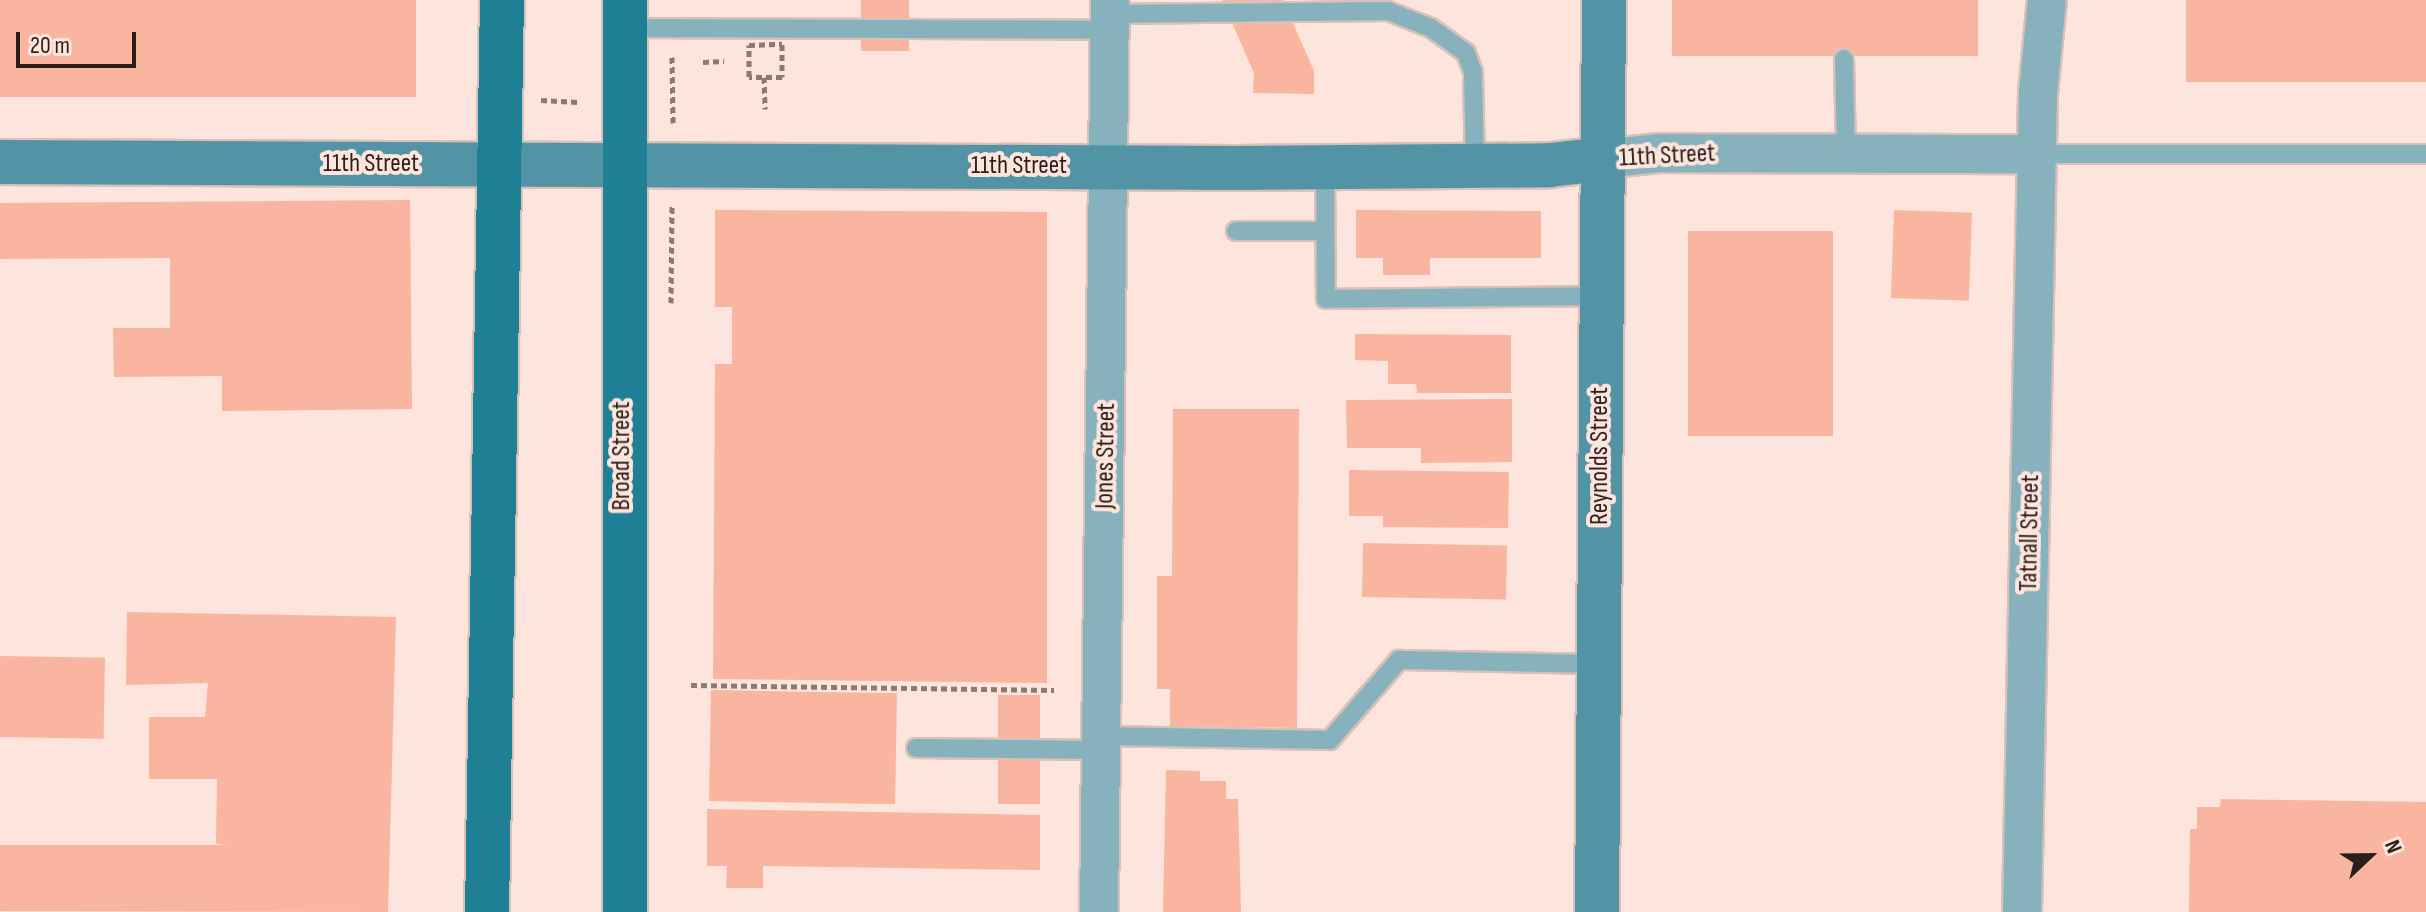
<!DOCTYPE html>
<html>
<head>
<meta charset="utf-8">
<style>
  body { margin:0 }
  #map { position:relative; width:2426px; height:912px; overflow:hidden; background:#fde4dc; font-family:"Sofia Sans Condensed",sans-serif }
  div>[style] { position:absolute }
  [style*='--x'] { left:calc(var(--x)*1px); top:calc(var(--y)*1px); width:calc(var(--w)*1px); rotate:calc(var(--a)*1deg) }
  .building>* { inset:0; background:#f9b5a0; transform-origin:0 0 }
  .path>* { height:5px; margin-top:-2.5px; transform-origin:0; background:repeating-linear-gradient(90deg,#8b7a74 0 6px,transparent 0 10px) }
  .roads { filter:drop-shadow(2px 0 #d7c1b9) drop-shadow(-2px 0 #d7c1b9) drop-shadow(0 2px #d7c1b9) drop-shadow(0 -2px #d7c1b9) }
  .lane>* { height:18px; margin:-9px; padding:0 9px; transform-origin:9px; border-radius:9px; background:#87b1bd }
  .street>* { height:38px; margin:-19px; padding:0 19px; transform-origin:19px; border-radius:19px; background:#87b1bd }
  .secondary>* { height:44px; margin:-22px; padding:0 22px; transform-origin:22px; border-radius:22px; background:#5294a6 }
  .primary>* { height:44px; margin:-22px; padding:0 22px; transform-origin:22px; border-radius:22px; background:#1e7f95 }
  span { translate:-50% -50%; white-space:nowrap; text-align:center; line-height:1.15; -webkit-text-stroke:8px #fde4dc; paint-order:stroke }
  .street-label { font-size:26px; color:#2a1f1b }
  .north { position:absolute; left:2330px; top:816px; width:80px; height:80px; -webkit-text-stroke:6px #fde4dc; paint-order:stroke; rotate:68deg; font-size:22px; font-weight:700; line-height:32px; text-align:center; color:#2a1f1b }
  .north::after { content:''; display:block; margin:auto; width:28px; height:36px; background:#2a1f1b; clip-path:polygon(50% 0,100% 100%,50% 72%,0 100%) }
  .scale { position:absolute; left:16px; top:32px; width:120px; height:36px; box-sizing:border-box; border:4px solid #2a1f1b; border-top:0; padding-left:10px; font-size:24px; line-height:28px; white-space:nowrap; color:#2a1f1b; -webkit-text-stroke:6px #fde4dc; paint-order:stroke }
</style>
</head>
<body>
<div id="map">
  <div class="building">
    <div style="left:0;top:0;width:416px;height:97px"></div>
    <div style="left:861px;top:0;width:48px;height:51px"></div>
    <div style="clip-path:polygon(1222px 0,1283px 0,1314px 71px,1314px 94px,1253px 93px,1254px 73px)"></div>
    <div style="left:1672px;top:0;width:306px;height:56px"></div>
    <div style="left:2186px;top:0;width:240px;height:82px"></div>
    <div style="clip-path:polygon(410px 200px,412px 409px,222px 411px,222px 376px,114px 377px,113px 328px,170px 328px,170px 258px,0 259px,0 203px)"></div>
    <div style="clip-path:polygon(715px 210px,1047px 212px,1047px 683px,713px 679px,715px 364px,732px 364px,732px 307px,715px 307px)"></div>
    <div style="clip-path:polygon(1356px 210px,1541px 211px,1541px 258px,1430px 258px,1430px 275px,1383px 275px,1383px 258px,1356px 258px)"></div>
    <div style="left:1894px;top:210px;width:78px;height:88px;rotate:2deg"></div>
    <div style="left:1688px;top:231px;width:145px;height:205px"></div>
    <div style="clip-path:polygon(1355px 334px,1511px 335px,1511px 393px,1417px 393px,1416px 384px,1388px 384px,1388px 361px,1355px 360px)"></div>
    <div style="clip-path:polygon(1512px 399px,1512px 462px,1421px 463px,1421px 448px,1347px 448px,1346px 400px)"></div>
    <div style="clip-path:polygon(1173px 409px,1299px 409px,1297px 728px,1170px 726px,1170px 689px,1157px 689px,1157px 576px,1172px 576px)"></div>
    <div style="clip-path:polygon(1349px 470px,1509px 472px,1508px 528px,1383px 527px,1383px 516px,1349px 516px)"></div>
    <div style="left:1363px;top:543px;width:144px;height:54px;rotate:1deg"></div>
    <div style="clip-path:polygon(127px 612px,396px 617px,388px 912px,0 911px,0 845px,227px 845px,216px 844px,217px 779px,149px 779px,149px 717px,205px 717px,208px 683px,126px 685px)"></div>
    <div style="left:0;top:656px;width:105px;height:81px;rotate:1deg"></div>
    <div style="left:711px;top:690px;width:186px;height:111px;rotate:1deg"></div>
    <div style="left:998px;top:695px;width:42px;height:109px"></div>
    <div style="clip-path:polygon(1166px 770px,1200px 771px,1200px 781px,1226px 781px,1226px 799px,1238px 799px,1241px 912px,1163px 912px)"></div>
    <div style="clip-path:polygon(2221px 799px,2426px 802px,2426px 912px,2189px 912px,2190px 829px,2197px 829px,2197px 807px,2220px 807px)"></div>
    <div style="clip-path:polygon(707px 809px,1040px 815px,1040px 870px,763px 866px,763px 888px,726px 888px,727px 866px,707px 866px)"></div>
  </div>
  <div class="path">
    <div style="--x:782;--y:44;--w:33;--a:90"></div>
    <div style="--x:782;--y:77;--w:33;--a:180"></div>
    <div style="--x:749;--y:77;--w:32;--a:-90"></div>
    <div style="--x:749;--y:45;--w:33;--a:-2"></div>
    <div style="--x:672;--y:57;--w:66;--a:89.1"></div>
    <div style="--x:703;--y:62;--w:21;--a:-3"></div>
    <div style="--x:764;--y:77;--w:32;--a:88"></div>
    <div style="--x:541;--y:100;--w:37;--a:3"></div>
    <div style="--x:671;--y:303;--w:98;--a:-89.4"></div>
    <div style="--x:691;--y:685;--w:363;--a:0.8"></div>
  </div>
  <div class="roads">
    <div class="lane">
      <div style="--x:1110;--y:14;--w:278;--a:-0.6"></div>
      <div style="--x:1388;--y:11;--w:46;--a:21.6"></div>
      <div style="--x:1431;--y:28;--w:43;--a:35.5"></div>
      <div style="--x:1466;--y:53;--w:20;--a:70"></div>
      <div style="--x:1473;--y:72;--w:94;--a:88.8"></div>
      <div style="--x:625;--y:28;--w:484;--a:0.2"></div>
      <div style="--x:1844;--y:59;--w:94;--a:88.8"></div>
      <div style="--x:2037;--y:154;--w:389;--a:0"></div>
      <div style="--x:1325;--y:167;--w:132;--a:89.6"></div>
      <div style="--x:1326;--y:299;--w:276;--a:-0.6"></div>
      <div style="--x:1236;--y:231;--w:89;--a:0"></div>
      <div style="--x:1101;--y:736;--w:229;--a:1"></div>
      <div style="--x:1330;--y:740;--w:106;--a:-49.2"></div>
      <div style="--x:1399;--y:660;--w:199;--a:1.2"></div>
      <div style="--x:916;--y:748;--w:185;--a:0.6"></div>
    </div>
    <div class="street">
      <div style="--x:1603;--y:159;--w:55;--a:-6.2"></div>
      <div style="--x:1658;--y:153;--w:379;--a:0.2"></div>
      <div style="--x:1099;--y:912;--w:912;--a:-89.31"></div>
      <div style="--x:2022;--y:912;--w:819;--a:-88.88"></div>
      <div style="--x:2038;--y:93;--w:93;--a:-84.5"></div>
    </div>
    <div class="secondary">
      <div style="--x:0;--y:162;--w:1236;--a:0.28"></div>
      <div style="--x:1236;--y:168;--w:314;--a:-0.5"></div>
      <div style="--x:1550;--y:165;--w:53;--a:-6.5"></div>
      <div style="--x:1597;--y:912;--w:912;--a:-89.56"></div>
    </div>
    <div class="primary">
      <div style="--x:487;--y:912;--w:912;--a:-89.06"></div>
      <div style="--x:625;--y:912;--w:912;--a:-90"></div>
    </div>
  </div>
  <div class="street-label">
    <span style="left:1667px;top:156px;rotate:-3deg">11th Street</span>
    <span style="left:371px;top:164px">11th Street</span>
    <span style="left:1019px;top:166px">11th Street</span>
    <span style="left:622px;top:456px;rotate:-90deg">Broad Street</span>
    <span style="left:1106px;top:456px;rotate:-89deg">Jones Street</span>
    <span style="left:1600px;top:456px;rotate:-90deg">Reynolds Street</span>
    <span style="left:2030px;top:533px;rotate:-89deg">Tatnall Street</span>
  </div>
  <div class="north">N</div>
  <div class="scale">20 m</div>
</div>
</body>
</html>
